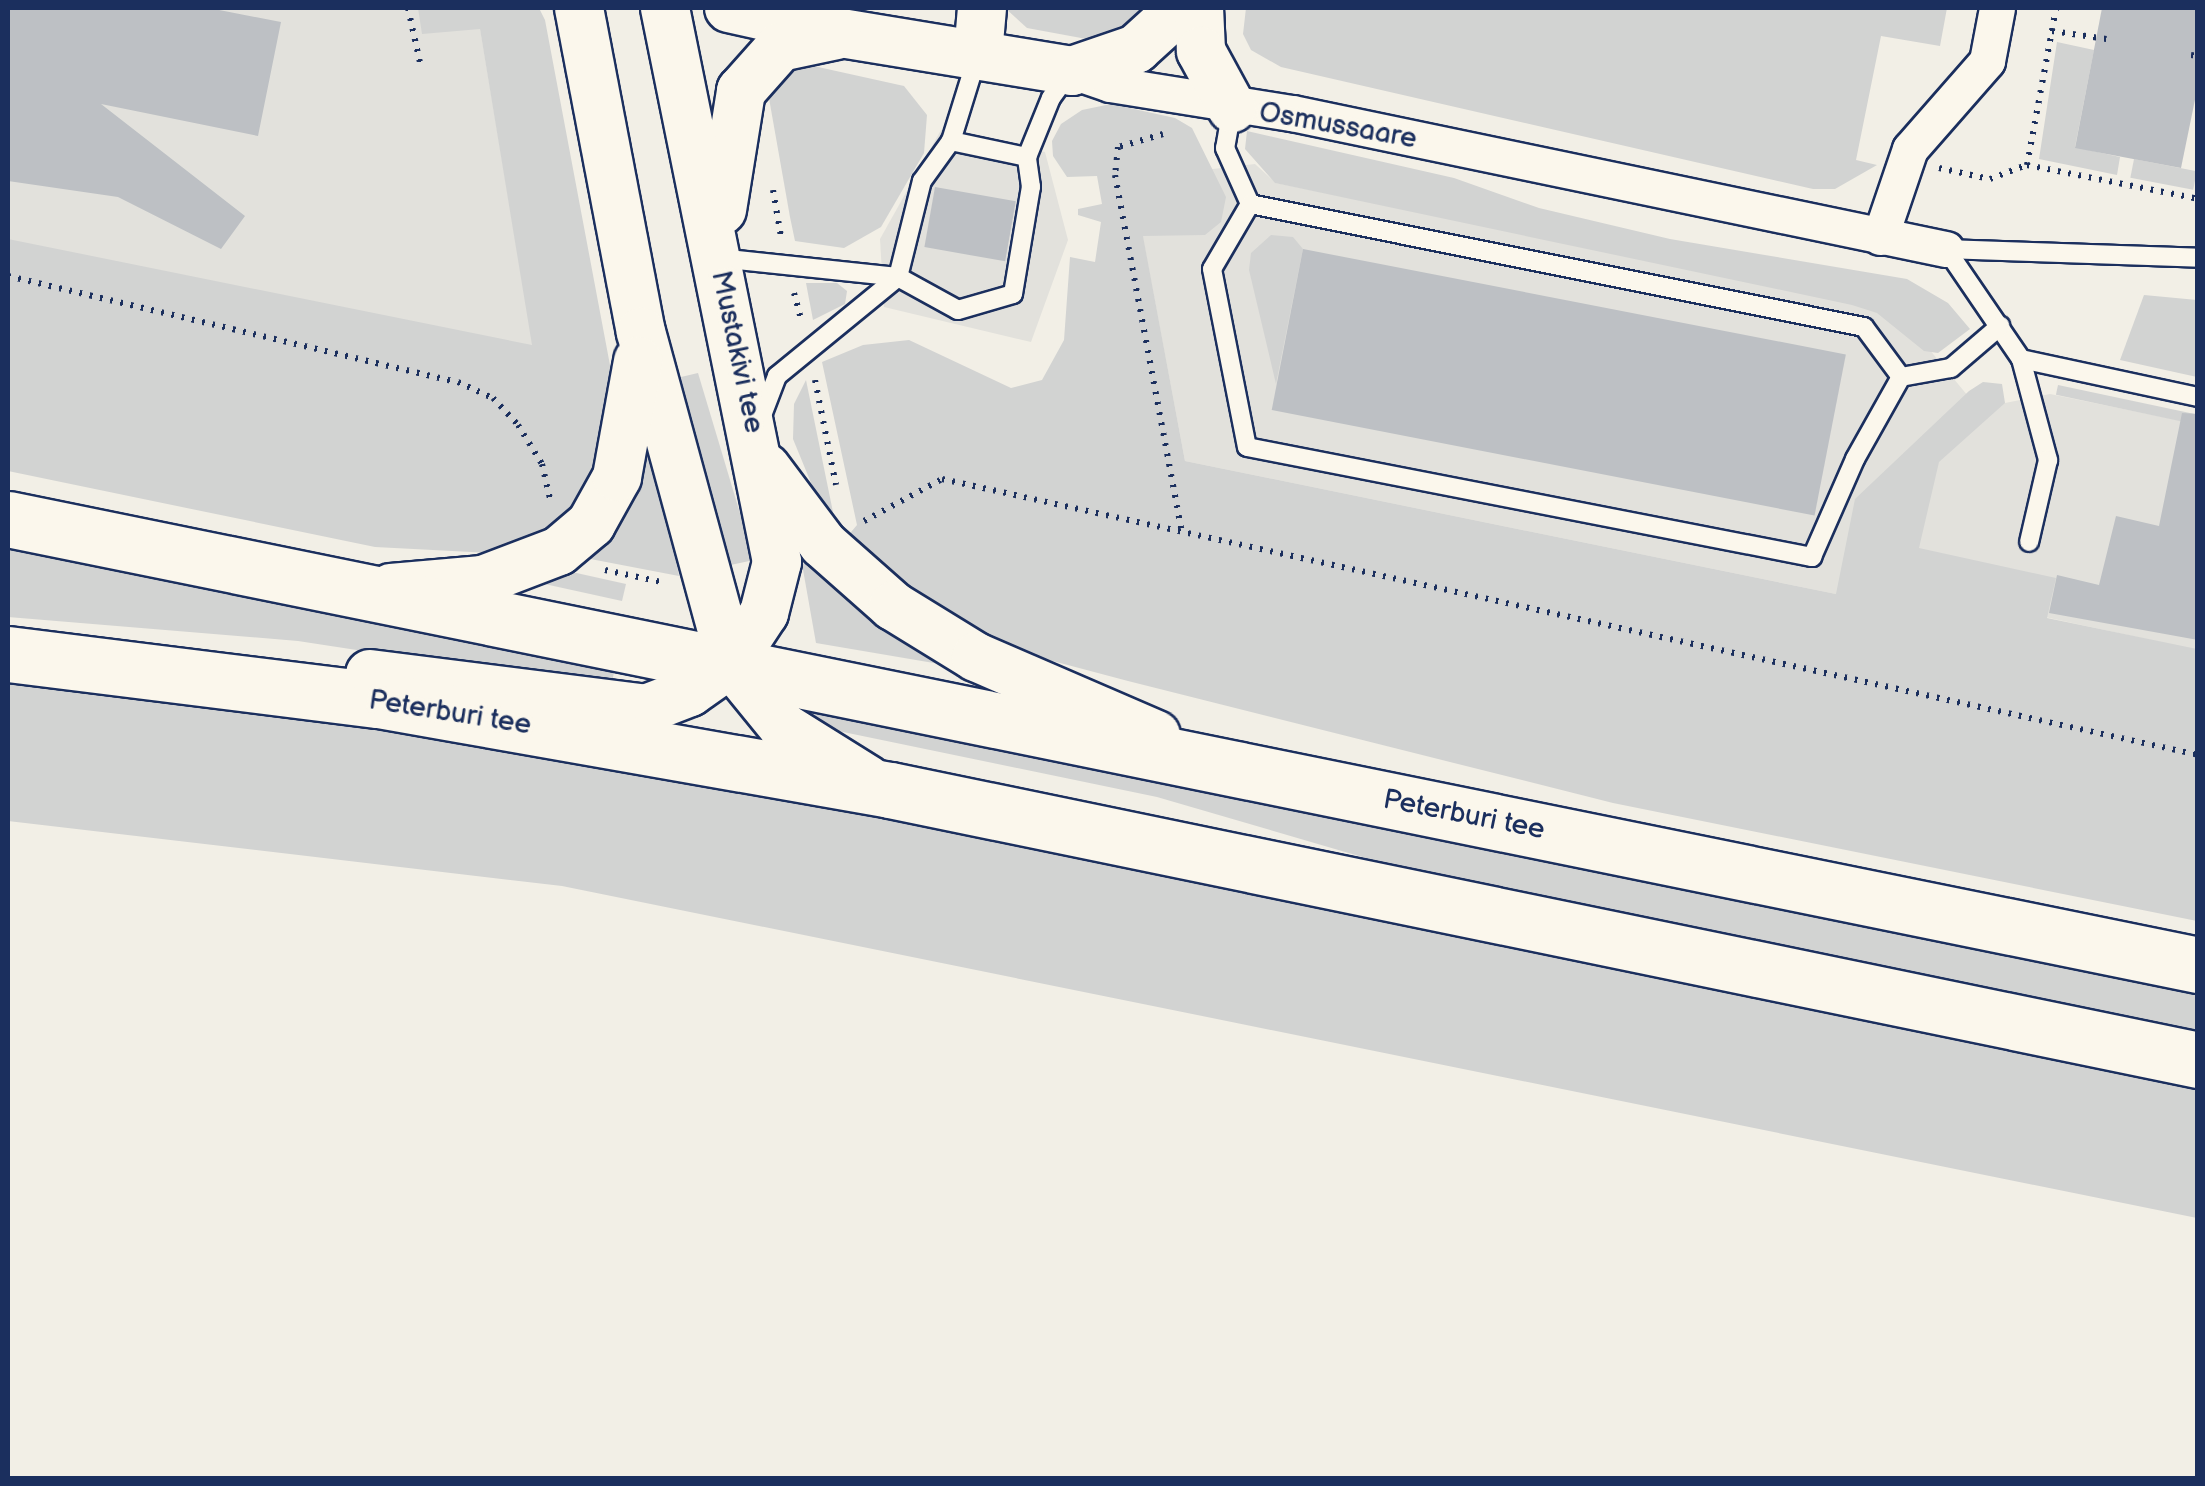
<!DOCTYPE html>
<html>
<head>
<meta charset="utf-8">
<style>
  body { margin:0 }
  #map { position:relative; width:2205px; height:1486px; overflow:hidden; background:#f2efe6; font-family:"Balsamiq Sans",sans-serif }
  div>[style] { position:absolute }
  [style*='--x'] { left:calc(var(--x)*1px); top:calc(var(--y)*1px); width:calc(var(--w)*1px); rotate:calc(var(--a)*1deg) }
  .built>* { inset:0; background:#e2e1dc }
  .green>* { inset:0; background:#d2d3d2; transform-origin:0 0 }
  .building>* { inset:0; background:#bdc0c4; transform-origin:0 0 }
  .path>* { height:6px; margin-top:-3px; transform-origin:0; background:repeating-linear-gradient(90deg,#1b2f5e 0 2.5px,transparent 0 10.5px) }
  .roads { filter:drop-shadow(2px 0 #1b2f5e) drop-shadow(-2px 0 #1b2f5e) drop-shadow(0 2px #1b2f5e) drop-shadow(0 -2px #1b2f5e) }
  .lane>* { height:18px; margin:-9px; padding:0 9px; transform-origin:9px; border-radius:9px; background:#fbf7ec }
  .street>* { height:35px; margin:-17.5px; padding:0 17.5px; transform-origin:17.5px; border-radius:17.5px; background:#fbf7ec }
  .secondary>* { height:48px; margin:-24px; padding:0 24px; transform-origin:24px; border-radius:24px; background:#fbf7ec }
  .highway>* { height:55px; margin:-27.5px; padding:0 27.5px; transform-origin:27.5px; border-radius:27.5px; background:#fbf7ec }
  span { translate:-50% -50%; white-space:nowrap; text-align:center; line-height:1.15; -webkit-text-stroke:8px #fbf7ec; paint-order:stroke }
  .street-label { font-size:28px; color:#1b2f5e }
  .frame { position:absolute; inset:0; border:10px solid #1b2f5e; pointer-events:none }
</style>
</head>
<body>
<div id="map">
  <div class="built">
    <div style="clip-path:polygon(8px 8px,456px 8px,480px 28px,533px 346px,8px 240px)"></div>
    <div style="clip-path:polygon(941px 130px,1045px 152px,1068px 240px,1031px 342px,884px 307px,880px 239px)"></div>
    <div style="clip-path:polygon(1127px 153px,1213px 169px,1255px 164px,1276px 183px,1860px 302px,1909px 325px,1968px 396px,2005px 403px,2050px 394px,2197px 424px,2197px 650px,1893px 584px,1836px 594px,1185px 461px)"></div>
  </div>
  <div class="green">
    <div style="clip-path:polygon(418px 8px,539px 8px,545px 20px,616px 397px,610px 453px,565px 524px,512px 554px,375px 547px,8px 471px,8px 239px,532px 345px,480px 29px,422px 34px)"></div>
    <div style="clip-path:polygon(1005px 8px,1160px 8px,1136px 25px,1092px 40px,1027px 28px)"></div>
    <div style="clip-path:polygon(1246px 8px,1947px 8px,1940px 46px,1881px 36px,1856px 160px,1877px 165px,1835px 189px,1813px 189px,1281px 67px,1251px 50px,1243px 34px)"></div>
    <div style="clip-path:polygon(2057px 42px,2094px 50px,2075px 147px,2120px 157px,2117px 175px,2039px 159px)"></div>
    <div style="clip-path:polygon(809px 65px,904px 86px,927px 115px,924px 153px,881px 227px,844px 248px,795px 241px,790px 217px,767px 87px,784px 71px)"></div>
    <div style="clip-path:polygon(1111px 104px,1175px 118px,1192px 128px,1226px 197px,1221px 222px,1205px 235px,1143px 236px,1185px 461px,1836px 594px,1855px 499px,1969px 391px,1983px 382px,2002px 384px,2005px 403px,1939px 462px,1919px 548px,2056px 578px,2047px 618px,2197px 649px,2197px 921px,1613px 803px,1128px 681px,1008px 649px,899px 591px,846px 538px,857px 525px,822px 362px,863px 345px,909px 340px,1011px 388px,1042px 380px,1064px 340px,1070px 257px,1095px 262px,1101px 222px,1078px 215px,1078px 209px,1102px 204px,1097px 176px,1067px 177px,1053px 156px,1052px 141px,1061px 124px,1082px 110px)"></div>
    <div style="clip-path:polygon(1247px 131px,1454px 178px,1539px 208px,1670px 239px,1907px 279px,1948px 303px,1970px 329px,1938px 353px,1924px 351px,1877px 313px,1852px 305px,1275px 183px,1245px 149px)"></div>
    <div style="left:2134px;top:159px;width:64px;height:19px;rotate:11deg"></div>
    <div style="clip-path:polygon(1271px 235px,1293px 237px,1303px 249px,1276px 384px,1249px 270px,1251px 253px)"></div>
    <div style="clip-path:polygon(806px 283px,837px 283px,847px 291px,845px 304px,813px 320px)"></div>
    <div style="clip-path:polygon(2144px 295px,2197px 300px,2197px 377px,2120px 360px)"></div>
    <div style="clip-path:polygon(698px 373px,754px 560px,721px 567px,681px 377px)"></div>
    <div style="clip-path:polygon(806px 380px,835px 522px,823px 512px,793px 439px,794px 404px)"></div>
    <div style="left:2058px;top:385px;width:142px;height:10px;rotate:12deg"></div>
    <div style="clip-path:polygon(648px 441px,665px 509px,679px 576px,580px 557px)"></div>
    <div style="clip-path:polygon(8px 543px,615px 666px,611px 689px,298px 641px,8px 617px)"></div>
    <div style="clip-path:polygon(823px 557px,963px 668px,816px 643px,802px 564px)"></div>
    <div style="clip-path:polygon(563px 570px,626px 584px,622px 601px,540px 583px)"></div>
    <div style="clip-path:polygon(8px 673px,661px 771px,2197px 1084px,2197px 1218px,562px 886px,8px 821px)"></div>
    <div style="clip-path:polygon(799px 700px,2197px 991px,2197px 1030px,1417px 873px,1157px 797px,819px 727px)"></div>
  </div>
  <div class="building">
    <div style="clip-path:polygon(8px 8px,209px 8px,281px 22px,258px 136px,101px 104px,245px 216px,221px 249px,118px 197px,8px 181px)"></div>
    <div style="clip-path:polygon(2102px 8px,2198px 8px,2198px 85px,2181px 168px,2075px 148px)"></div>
    <div style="left:935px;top:187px;width:82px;height:61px;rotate:10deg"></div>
    <div style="left:1303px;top:249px;width:553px;height:164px;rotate:11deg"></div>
    <div style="clip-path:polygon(2182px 413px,2198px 414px,2198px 640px,2049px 613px,2057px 575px,2099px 585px,2116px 516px,2159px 526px)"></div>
  </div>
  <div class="path">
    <div style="--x:408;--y:8;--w:60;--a:77.6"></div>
    <div style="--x:2052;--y:31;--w:55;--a:8.4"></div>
    <div style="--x:2191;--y:55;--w:7;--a:8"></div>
    <div style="--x:1163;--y:134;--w:47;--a:163.9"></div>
    <div style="--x:1118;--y:147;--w:28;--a:96"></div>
    <div style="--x:1115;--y:175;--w:363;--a:79.4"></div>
    <div style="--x:2027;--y:165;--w:174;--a:11.2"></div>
    <div style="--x:1939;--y:168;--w:52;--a:12.2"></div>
    <div style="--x:1990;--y:179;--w:40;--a:-21"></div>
    <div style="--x:2027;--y:165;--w:160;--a:-79.5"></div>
    <div style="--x:773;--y:190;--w:48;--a:80.3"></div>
    <div style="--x:8;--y:276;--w:462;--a:13.3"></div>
    <div style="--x:458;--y:382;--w:38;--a:25"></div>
    <div style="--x:493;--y:398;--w:37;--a:47"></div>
    <div style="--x:518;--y:425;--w:46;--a:58.4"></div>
    <div style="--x:542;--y:464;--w:37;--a:77"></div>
    <div style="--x:794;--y:293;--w:27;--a:75"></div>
    <div style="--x:815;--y:380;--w:107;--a:78.7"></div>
    <div style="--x:864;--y:521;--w:89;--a:-28.3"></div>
    <div style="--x:942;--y:479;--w:1286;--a:12.39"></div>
    <div style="--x:605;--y:570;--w:62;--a:12"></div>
  </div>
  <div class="roads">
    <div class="lane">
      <div style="--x:1232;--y:109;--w:40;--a:100"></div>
      <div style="--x:1225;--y:148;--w:61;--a:65.9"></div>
      <div style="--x:1250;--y:204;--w:75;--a:120.3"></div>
      <div style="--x:1212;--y:269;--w:181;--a:78.9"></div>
      <div style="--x:1247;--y:447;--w:576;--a:11.02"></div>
      <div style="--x:1812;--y:557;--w:107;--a:-66.3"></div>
      <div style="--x:1855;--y:459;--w:94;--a:-60.7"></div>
      <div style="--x:1901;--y:377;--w:62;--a:-126.5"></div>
      <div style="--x:1864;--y:327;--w:626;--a:-168.67"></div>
      <div style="--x:951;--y:141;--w:78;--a:11.9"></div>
      <div style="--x:1946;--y:249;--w:133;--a:55.7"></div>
      <div style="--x:2021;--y:359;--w:181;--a:12.1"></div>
      <div style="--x:1946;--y:249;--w:252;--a:2"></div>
      <div style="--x:718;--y:258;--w:181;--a:6"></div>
      <div style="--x:898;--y:277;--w:99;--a:-76"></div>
      <div style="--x:922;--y:181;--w:49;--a:-54.1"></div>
      <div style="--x:951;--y:141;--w:85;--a:-72.8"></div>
      <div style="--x:2021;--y:359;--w:105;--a:75"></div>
      <div style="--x:2048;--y:460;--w:84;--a:103"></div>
      <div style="--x:1901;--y:377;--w:51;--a:-10.2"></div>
      <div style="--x:1951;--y:368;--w:65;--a:-40.6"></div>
      <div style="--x:761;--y:418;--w:45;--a:-69.1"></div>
      <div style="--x:777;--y:376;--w:156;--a:-39.3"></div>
      <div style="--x:898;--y:277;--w:68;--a:28.8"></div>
      <div style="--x:958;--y:310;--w:57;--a:-16.2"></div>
      <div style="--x:1013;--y:294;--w:109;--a:-80.5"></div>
      <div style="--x:1031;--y:187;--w:30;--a:-98"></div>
      <div style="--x:1027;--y:157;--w:64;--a:-67.9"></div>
      <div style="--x:1051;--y:98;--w:29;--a:-54"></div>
    </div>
    <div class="street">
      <div style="--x:1072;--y:71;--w:40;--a:18.9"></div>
      <div style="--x:1110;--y:84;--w:184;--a:9.1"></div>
      <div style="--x:1292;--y:113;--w:668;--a:11.75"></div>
      <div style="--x:1880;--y:237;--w:93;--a:-71.2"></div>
      <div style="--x:1910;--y:149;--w:117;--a:-48.8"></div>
      <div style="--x:1987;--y:61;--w:54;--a:-79.3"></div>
    </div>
    <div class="secondary">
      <div style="--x:579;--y:8;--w:330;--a:79.2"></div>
      <div style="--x:641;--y:332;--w:343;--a:74.8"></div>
      <div style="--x:731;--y:663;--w:82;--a:50.9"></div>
      <div style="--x:783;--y:727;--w:100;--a:31.9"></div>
      <div style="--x:729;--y:8;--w:115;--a:12.6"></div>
      <div style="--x:841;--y:33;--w:234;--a:9.3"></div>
      <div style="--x:1072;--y:71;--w:68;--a:-19"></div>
      <div style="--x:1136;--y:49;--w:61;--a:-42.3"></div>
      <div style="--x:1199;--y:8;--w:43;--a:87.3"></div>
      <div style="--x:1201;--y:51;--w:65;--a:61.5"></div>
      <div style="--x:978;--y:54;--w:46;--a:-85"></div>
      <div style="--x:722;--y:210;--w:121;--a:-80.9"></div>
      <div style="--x:741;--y:91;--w:59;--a:-48.4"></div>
      <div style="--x:780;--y:47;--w:58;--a:-11.9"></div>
      <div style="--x:766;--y:468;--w:95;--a:53.1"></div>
      <div style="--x:823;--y:544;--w:94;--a:41.5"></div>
      <div style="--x:893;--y:606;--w:97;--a:31.6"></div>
      <div style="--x:976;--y:657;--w:196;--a:23.4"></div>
      <div style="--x:391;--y:588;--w:92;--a:-5"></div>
      <div style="--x:483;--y:580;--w:81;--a:-20.9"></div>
      <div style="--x:559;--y:551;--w:42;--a:-40.2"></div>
      <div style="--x:591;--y:524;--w:54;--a:-61"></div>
      <div style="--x:617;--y:477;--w:118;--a:-79.7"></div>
      <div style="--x:370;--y:674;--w:278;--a:7.2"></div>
      <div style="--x:646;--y:709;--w:47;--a:-21.1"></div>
      <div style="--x:690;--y:692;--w:50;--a:-35.3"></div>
      <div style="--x:731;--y:663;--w:60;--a:-56.6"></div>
      <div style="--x:764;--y:613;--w:53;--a:-75.7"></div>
      <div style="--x:777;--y:562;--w:565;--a:-101.43"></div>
    </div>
    <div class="highway">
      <div style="--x:8;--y:519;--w:2235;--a:11.51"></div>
      <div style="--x:8;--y:654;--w:373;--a:7.1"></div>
      <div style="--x:378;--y:700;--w:520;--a:9.97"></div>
      <div style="--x:890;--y:790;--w:1336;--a:11.66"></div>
    </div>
  </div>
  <div class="street-label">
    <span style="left:1338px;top:126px;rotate:10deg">Osmussaare</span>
    <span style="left:737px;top:352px;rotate:78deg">Mustakivi tee</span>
    <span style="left:450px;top:713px;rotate:9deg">Peterburi tee</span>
    <span style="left:1464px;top:815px;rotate:11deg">Peterburi tee</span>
  </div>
  <div class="frame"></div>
</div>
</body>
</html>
